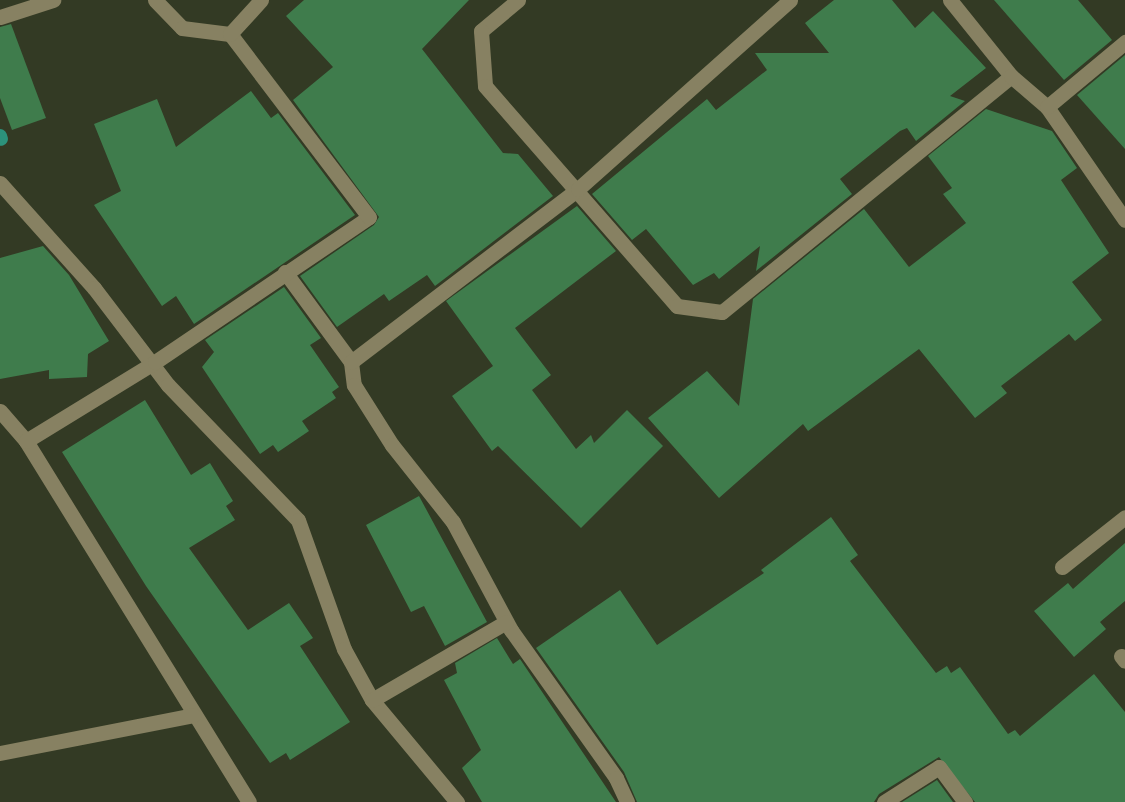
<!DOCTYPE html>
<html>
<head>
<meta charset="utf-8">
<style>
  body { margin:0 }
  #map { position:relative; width:1125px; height:802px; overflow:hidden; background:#333a24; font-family:"Playfair Display",serif }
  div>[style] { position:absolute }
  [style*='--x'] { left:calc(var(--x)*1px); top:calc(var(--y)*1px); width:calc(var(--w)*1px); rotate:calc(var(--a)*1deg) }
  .stream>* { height:14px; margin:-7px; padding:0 7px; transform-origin:7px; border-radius:7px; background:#2c927b }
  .building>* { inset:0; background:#3f7c4c }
  .minor>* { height:15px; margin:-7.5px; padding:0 7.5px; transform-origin:7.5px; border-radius:7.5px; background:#878162 }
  span { translate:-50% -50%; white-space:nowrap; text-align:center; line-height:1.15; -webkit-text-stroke:6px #1c2016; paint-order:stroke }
</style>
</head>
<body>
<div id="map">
  <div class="stream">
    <div style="--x:0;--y:136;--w:3;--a:72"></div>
  </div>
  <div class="building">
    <div style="clip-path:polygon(304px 0,469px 0,422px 49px,503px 153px,518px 154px,553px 196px,435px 286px,427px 275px,389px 301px,384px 294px,337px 327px,300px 276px,374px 225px,379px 217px,293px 100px,333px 67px,286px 16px)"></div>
    <div style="clip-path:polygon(834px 0,892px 0,915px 28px,933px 11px,986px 68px,950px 96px,965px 101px,916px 141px,907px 128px,900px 131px,840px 179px,852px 194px,756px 271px,760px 246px,719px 279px,714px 273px,693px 285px,646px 229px,632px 240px,592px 194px,707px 99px,716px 110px,767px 70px,755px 53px,829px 53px,805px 23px)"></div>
    <div style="clip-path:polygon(994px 0,1078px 0,1112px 40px,1064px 80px)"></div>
    <div style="clip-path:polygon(11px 24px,46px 118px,12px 130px,0 98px,0 27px)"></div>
    <div style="clip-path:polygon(1125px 55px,1125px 149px,1077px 95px)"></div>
    <div style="clip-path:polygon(251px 91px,271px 118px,278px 113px,355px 215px,194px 324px,176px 296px,162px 306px,94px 205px,121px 191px,94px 124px,157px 99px,176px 147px)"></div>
    <div style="clip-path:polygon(986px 109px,1052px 131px,1077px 168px,1061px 180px,1109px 253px,1072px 282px,1102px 320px,1075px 341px,1069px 334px,1001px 386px,1007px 393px,975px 418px,919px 349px,808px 431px,803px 424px,719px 498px,648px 418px,707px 371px,739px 406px,753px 299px,864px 209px,909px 267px,966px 223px,943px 194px,952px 188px,928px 156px)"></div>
    <div style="clip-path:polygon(577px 206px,616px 251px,515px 328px,551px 375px,532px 390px,576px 449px,591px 435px,594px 443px,627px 410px,663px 446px,581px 528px,498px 446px,492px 451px,452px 396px,493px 366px,446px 301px)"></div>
    <div style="clip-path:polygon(43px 246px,69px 275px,109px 341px,88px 354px,87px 377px,49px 379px,49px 370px,0 379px,0 258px)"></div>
    <div style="clip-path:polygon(284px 287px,321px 338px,310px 345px,339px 387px,332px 392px,336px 398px,302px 421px,309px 431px,278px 452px,273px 445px,260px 454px,202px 367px,214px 352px,205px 340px)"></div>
    <div style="clip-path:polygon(145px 400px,191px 475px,210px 463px,233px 501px,226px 506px,235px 520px,189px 548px,248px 630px,289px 603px,313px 638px,300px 646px,350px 722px,290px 760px,286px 753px,270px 763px,146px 586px,62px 452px)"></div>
    <div style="clip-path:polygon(419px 496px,487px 622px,445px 646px,424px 606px,411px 612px,366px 525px)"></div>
    <div style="clip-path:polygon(831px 517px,858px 555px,850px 561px,936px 673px,947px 666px,951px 673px,960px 667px,1008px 734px,1015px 730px,1020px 736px,1094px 674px,1125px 712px,1125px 802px,975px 802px,939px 757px,879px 794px,874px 802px,637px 802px,624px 772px,536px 648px,620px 590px,657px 645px,764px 573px,761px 570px)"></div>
    <div style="clip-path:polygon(1125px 543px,1125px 601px,1100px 622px,1106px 629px,1074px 657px,1034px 611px,1068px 583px,1073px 589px)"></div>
    <div style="clip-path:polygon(497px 638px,513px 664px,520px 659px,616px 802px,482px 802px,462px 768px,481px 750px,444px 680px,457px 673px,455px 663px)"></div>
    <div style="clip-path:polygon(937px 780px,953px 802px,902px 802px)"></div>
  </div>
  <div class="minor">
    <div style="--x:155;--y:0;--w:39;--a:46"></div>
    <div style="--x:182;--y:28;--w:48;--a:7.1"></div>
    <div style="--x:518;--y:0;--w:48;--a:140"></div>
    <div style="--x:481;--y:31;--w:55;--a:85.8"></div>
    <div style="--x:485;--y:86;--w:292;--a:48.9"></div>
    <div style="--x:677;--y:306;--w:45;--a:7.6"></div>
    <div style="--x:722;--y:312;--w:373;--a:-39.2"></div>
    <div style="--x:950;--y:0;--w:97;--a:51.2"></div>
    <div style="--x:1011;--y:76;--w:48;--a:40.7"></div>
    <div style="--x:1047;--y:107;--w:137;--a:55.4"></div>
    <div style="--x:0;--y:17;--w:56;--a:-17.8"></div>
    <div style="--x:1047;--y:107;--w:102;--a:-39.8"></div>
    <div style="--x:0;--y:183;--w:141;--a:48.2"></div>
    <div style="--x:94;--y:288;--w:122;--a:52.7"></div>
    <div style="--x:168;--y:385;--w:187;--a:46.1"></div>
    <div style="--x:298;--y:520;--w:137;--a:70.4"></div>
    <div style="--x:344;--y:649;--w:58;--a:61.2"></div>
    <div style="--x:372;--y:700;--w:133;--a:50.2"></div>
    <div style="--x:285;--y:272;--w:112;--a:53.7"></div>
    <div style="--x:351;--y:362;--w:23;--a:83"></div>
    <div style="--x:354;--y:385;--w:71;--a:57.7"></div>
    <div style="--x:392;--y:445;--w:98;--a:51.6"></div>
    <div style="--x:453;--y:522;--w:123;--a:61.8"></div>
    <div style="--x:511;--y:630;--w:181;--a:54.6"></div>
    <div style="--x:616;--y:778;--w:26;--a:65"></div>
    <div style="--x:351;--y:362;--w:285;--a:-37.3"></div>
    <div style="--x:578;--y:189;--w:284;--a:-41.7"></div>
    <div style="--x:0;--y:411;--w:40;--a:49"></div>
    <div style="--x:26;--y:441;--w:424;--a:58.3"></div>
    <div style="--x:26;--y:441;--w:151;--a:-31.5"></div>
    <div style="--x:155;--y:362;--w:258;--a:-34.1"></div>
    <div style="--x:369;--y:217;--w:230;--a:-127.2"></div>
    <div style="--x:230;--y:34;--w:46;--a:-47.6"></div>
    <div style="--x:1062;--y:567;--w:80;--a:-38.4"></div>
    <div style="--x:1121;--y:656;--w:6;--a:51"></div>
    <div style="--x:372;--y:700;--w:155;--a:-30.2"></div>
    <div style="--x:0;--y:753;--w:197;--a:-11.1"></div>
    <div style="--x:884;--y:802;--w:65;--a:-32.5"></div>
    <div style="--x:939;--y:767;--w:44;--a:53.4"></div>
  </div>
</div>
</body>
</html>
